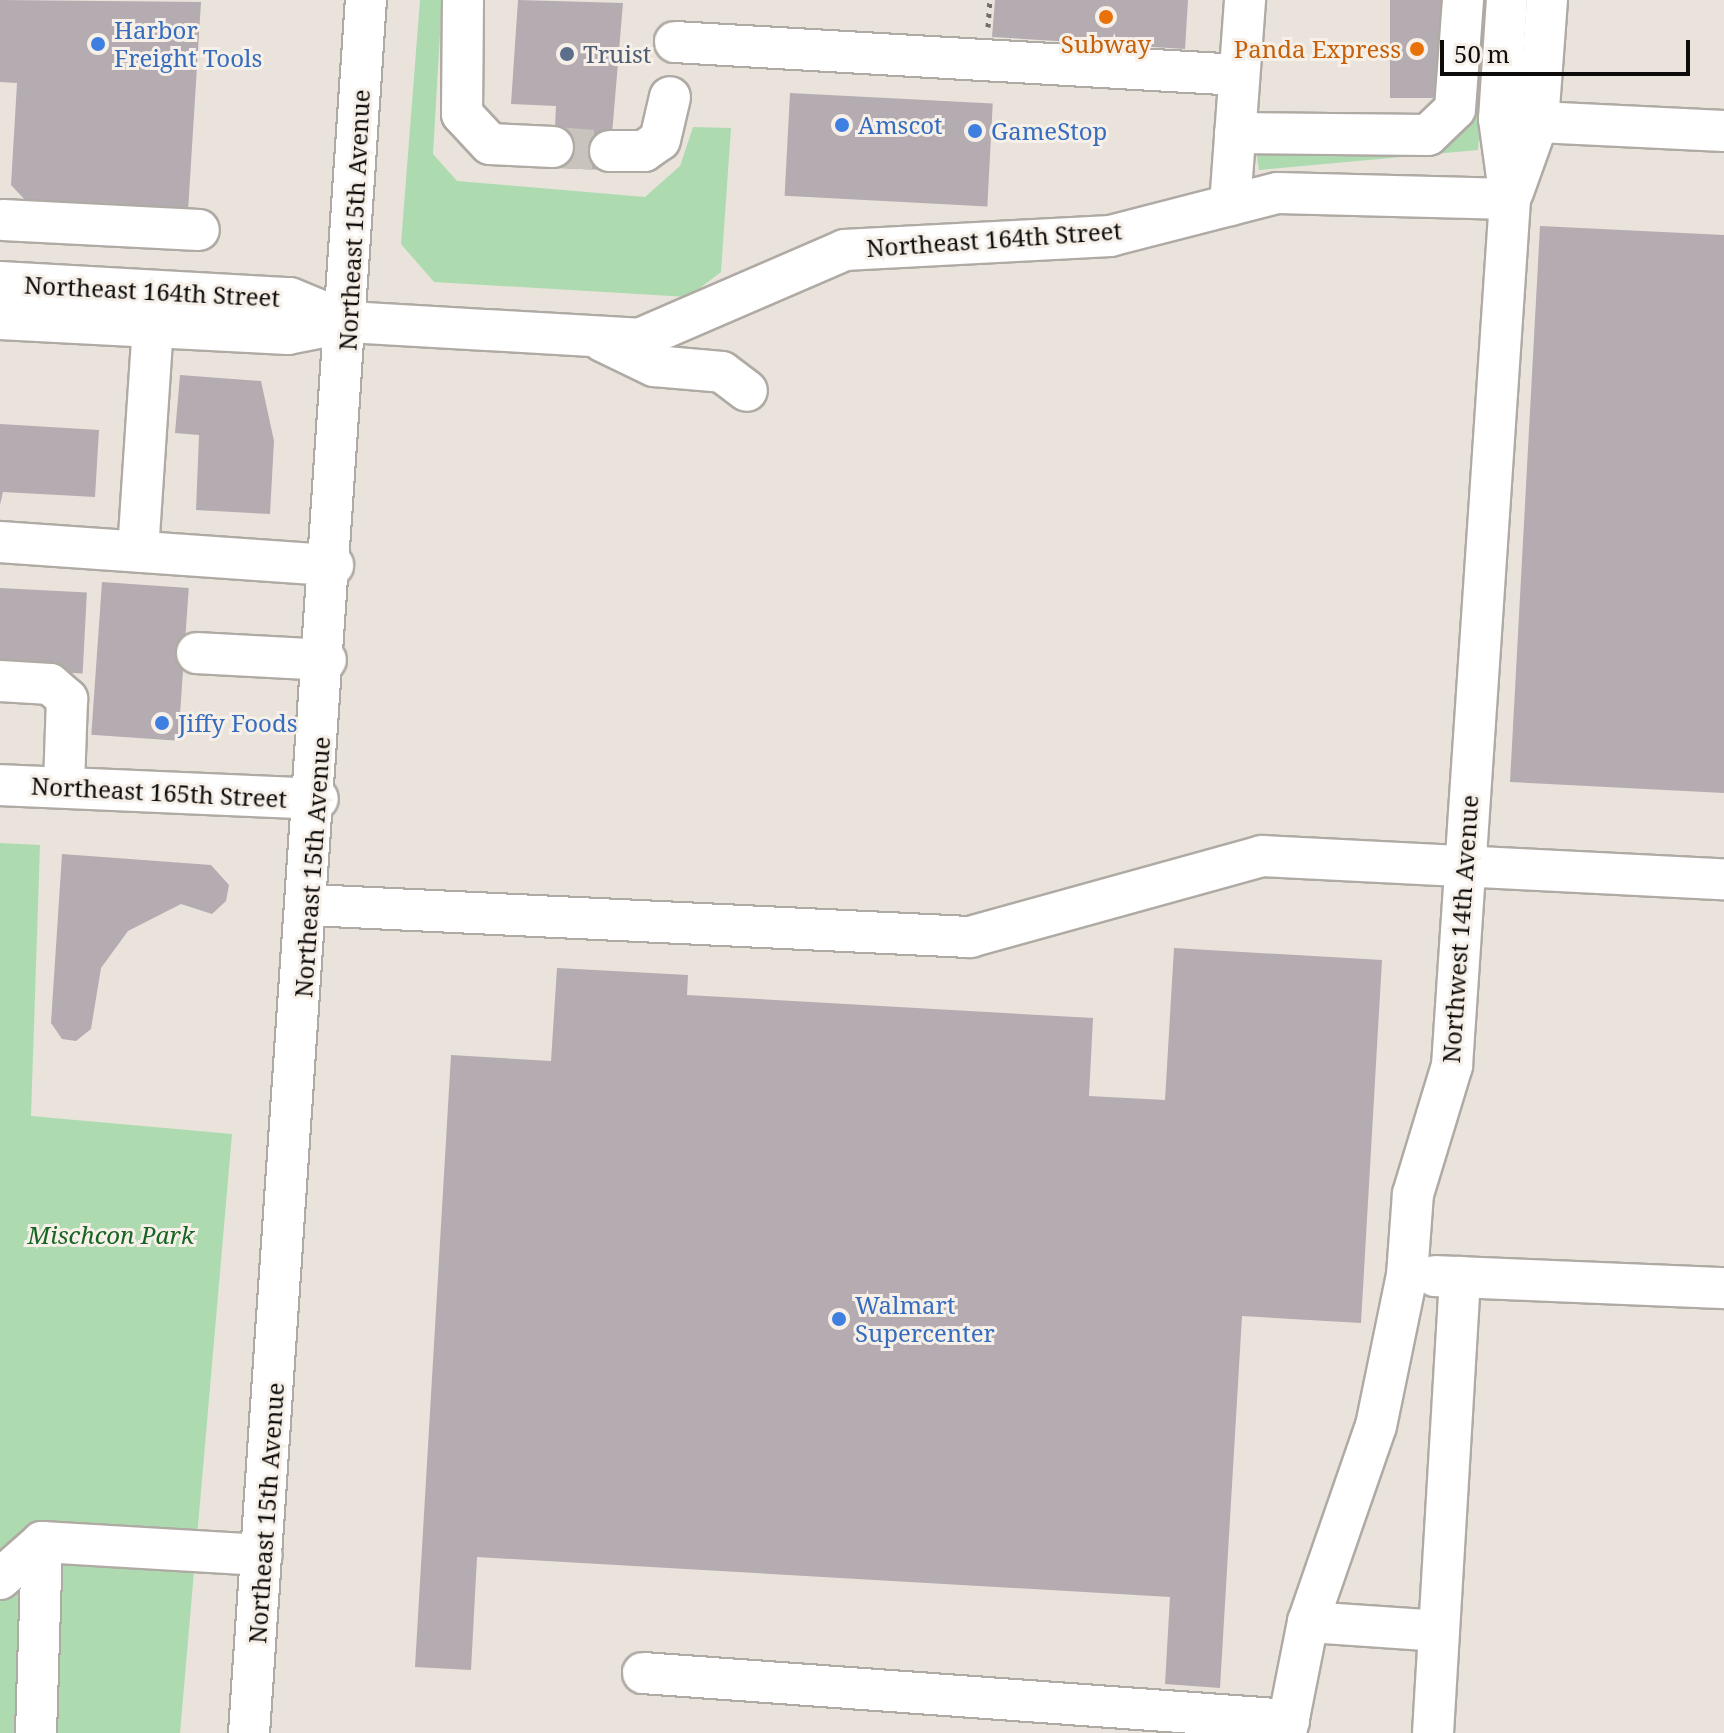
<!DOCTYPE html>
<html>
<head>
<meta charset="utf-8">
<style>
  body { margin:0 }
  #map { position:relative; width:1724px; height:1733px; overflow:hidden; background:#e9e3dc; font-family:"Noto Serif",serif }
  div>[style] { position:absolute }
  [style*='--x'] { left:calc(var(--x)*1px); top:calc(var(--y)*1px); width:calc(var(--w)*1px); rotate:calc(var(--a)*1deg) }
  .green>* { inset:0; background:#addbaf }
  .building>* { inset:0; background:#b4acb0; transform-origin:0 0 }
  .minor-tunnel>* { height:40px; margin-top:-20px; transform-origin:0; background:repeating-linear-gradient(90deg,#c8c3bc 0 40px,transparent 0 60px) }
  .path>* { height:5px; margin-top:-2.5px; transform-origin:0; background:repeating-linear-gradient(90deg,#726e6a 0 4px,transparent 0 10px) }
  .roads { filter:drop-shadow(2px 0 #b0aaa4) drop-shadow(-2px 0 #b0aaa4) drop-shadow(0 2px #b0aaa4) drop-shadow(0 -2px #b0aaa4) }
  .minor>* { height:40px; margin:-20px; padding:0 20px; transform-origin:20px; border-radius:20px; background:#fff }
  .dots>* { width:22px; height:22px; translate:-50% -50%; box-sizing:border-box; border:4px solid #f6f0e9; border-radius:50% }
  span { translate:-50% -50%; white-space:nowrap; text-align:center; line-height:1.15; -webkit-text-stroke:6px #f6f0e9; paint-order:stroke }
  .shop-label { font-size:24px; color:#366cbe }
  .left { translate:0 -50%; text-align:left }
  .food-label { font-size:24px; color:#c56008 }
  .right { translate:-100% -50%; text-align:right }
  .service-label { font-size:24px; color:#4e5e75 }
  .street-label { font-size:24px; color:#0e0c0a }
  .park-label { font-size:24px; color:#176524; font-style:italic }
  .scale { position:absolute; left:1440px; top:40px; width:250px; height:36px; box-sizing:border-box; border:4px solid #0e0c0a; border-top:0; padding-left:10px; font-size:24px; line-height:28px; white-space:nowrap; color:#0e0c0a; -webkit-text-stroke:6px #f6f0e9; paint-order:stroke }
</style>
</head>
<body>
<div id="map">
  <div class="green">
    <div style="clip-path:polygon(420px 0,442px 0,433px 154px,457px 181px,645px 197px,680px 166px,693px 127px,731px 128px,721px 272px,688px 297px,434px 282px,401px 244px)"></div>
    <div style="clip-path:polygon(1469px 0,1489px 0,1478px 150px,1259px 170px,1256px 151px,1458px 137px)"></div>
    <div style="clip-path:polygon(0 843px,40px 845px,31px 1116px,232px 1134px,180px 1733px,0 1733px)"></div>
  </div>
  <div class="building">
    <div style="clip-path:polygon(0 0,201px 2px,188px 211px,27px 202px,11px 185px,17px 83px,0 82px)"></div>
    <div style="clip-path:polygon(518px 0,623px 3px,609px 170px,553px 168px,556px 106px,511px 104px)"></div>
    <div style="clip-path:polygon(995px 0,1188px 0,1185px 49px,992px 37px)"></div>
    <div style="left:1390px;top:0;width:58px;height:98px"></div>
    <div style="left:790px;top:93px;width:203px;height:103px;rotate:3deg"></div>
    <div style="clip-path:polygon(1540px 226px,1724px 235px,1724px 793px,1510px 782px)"></div>
    <div style="clip-path:polygon(180px 375px,261px 381px,274px 441px,270px 514px,196px 510px,199px 435px,175px 433px)"></div>
    <div style="clip-path:polygon(0 424px,99px 430px,95px 497px,3px 492px,0 505px)"></div>
    <div style="left:102px;top:582px;width:87px;height:153px;rotate:4deg"></div>
    <div style="left:0;top:588px;width:87px;height:81px;rotate:3deg"></div>
    <div style="clip-path:polygon(62px 854px,211px 865px,229px 885px,226px 901px,212px 914px,181px 904px,128px 931px,101px 968px,91px 1029px,76px 1041px,62px 1039px,51px 1023px)"></div>
    <div style="clip-path:polygon(1174px 948px,1382px 960px,1361px 1323px,1242px 1316px,1220px 1688px,1165px 1684px,1170px 1597px,477px 1557px,471px 1670px,415px 1667px,451px 1055px,551px 1061px,557px 968px,688px 975px,687px 995px,1093px 1018px,1089px 1096px,1165px 1100px)"></div>
  </div>
  <div class="minor-tunnel">
    <div style="--x:553;--y:147;--w:57;--a:4"></div>
  </div>
  <div class="path">
    <div style="--x:988;--y:27;--w:27;--a:-86"></div>
  </div>
  <div class="roads">
    <div class="minor">
      <div style="--x:463;--y:0;--w:114;--a:90.5"></div>
      <div style="--x:462;--y:114;--w:41;--a:47"></div>
      <div style="--x:490;--y:144;--w:63;--a:2.7"></div>
      <div style="--x:675;--y:42;--w:565;--a:3.35"></div>
      <div style="--x:1538;--y:122;--w:186;--a:2.8"></div>
      <div style="--x:1235;--y:133;--w:193;--a:0.6"></div>
      <div style="--x:1428;--y:135;--w:37;--a:-44"></div>
      <div style="--x:1455;--y:109;--w:109;--a:-85.8"></div>
      <div style="--x:610;--y:151;--w:34;--a:0"></div>
      <div style="--x:644;--y:151;--w:19;--a:-35"></div>
      <div style="--x:660;--y:140;--w:44;--a:-76.9"></div>
      <div style="--x:1513;--y:192;--w:74;--a:-70.3"></div>
      <div style="--x:1538;--y:122;--w:122;--a:-85.8"></div>
      <div style="--x:1230;--y:205;--w:206;--a:-85.8"></div>
      <div style="--x:3;--y:220;--w:196;--a:2.9"></div>
      <div style="--x:0;--y:282;--w:290;--a:3.2"></div>
      <div style="--x:290;--y:298;--w:63;--a:22.5"></div>
      <div style="--x:0;--y:319;--w:288;--a:3"></div>
      <div style="--x:288;--y:334;--w:61;--a:-11.3"></div>
      <div style="--x:348;--y:322;--w:291;--a:3.3"></div>
      <div style="--x:639;--y:339;--w:224;--a:-23.4"></div>
      <div style="--x:845;--y:250;--w:265;--a:-3"></div>
      <div style="--x:1110;--y:236;--w:173;--a:-14.4"></div>
      <div style="--x:1278;--y:193;--w:232;--a:1.5"></div>
      <div style="--x:602;--y:341;--w:58;--a:25.7"></div>
      <div style="--x:654;--y:366;--w:68;--a:5"></div>
      <div style="--x:722;--y:372;--w:31;--a:37"></div>
      <div style="--x:0;--y:542;--w:334;--a:4"></div>
      <div style="--x:138;--y:551;--w:225;--a:-86.2"></div>
      <div style="--x:197;--y:653;--w:129;--a:3.1"></div>
      <div style="--x:0;--y:681;--w:50;--a:3.4"></div>
      <div style="--x:50;--y:684;--w:23;--a:41"></div>
      <div style="--x:67;--y:699;--w:88;--a:92"></div>
      <div style="--x:0;--y:785;--w:318;--a:2.5"></div>
      <div style="--x:310;--y:905;--w:661;--a:2.78"></div>
      <div style="--x:970;--y:937;--w:303;--a:-15.5"></div>
      <div style="--x:1262;--y:856;--w:463;--a:2.9"></div>
      <div style="--x:1435;--y:1276;--w:289;--a:2.4"></div>
      <div style="--x:42;--y:1542;--w:220;--a:3.4"></div>
      <div style="--x:0;--y:1579;--w:56;--a:-41.4"></div>
      <div style="--x:42;--y:1542;--w:191;--a:91.8"></div>
      <div style="--x:1308;--y:1622;--w:131;--a:3.9"></div>
      <div style="--x:643;--y:1673;--w:648;--a:4.16"></div>
      <div style="--x:249;--y:1733;--w:1737;--a:-86.14"></div>
      <div style="--x:1286;--y:1733;--w:113;--a:-78.8"></div>
      <div style="--x:1308;--y:1622;--w:207;--a:-70.9"></div>
      <div style="--x:1376;--y:1426;--w:154;--a:-78.4"></div>
      <div style="--x:1407;--y:1275;--w:81;--a:-85.8"></div>
      <div style="--x:1413;--y:1194;--w:134;--a:-73.1"></div>
      <div style="--x:1452;--y:1066;--w:869;--a:-86.17"></div>
      <div style="--x:1510;--y:199;--w:81;--a:-97.8"></div>
      <div style="--x:1499;--y:119;--w:119;--a:-86.2"></div>
      <div style="--x:1433;--y:1733;--w:457;--a:-86.6"></div>
    </div>
  </div>
  <div class="dots">
    <div style="left:1106px;top:17px;background:#e8710a"></div>
    <div style="left:98px;top:44px;background:#3f7fe0"></div>
    <div style="left:1417px;top:49px;background:#e8710a"></div>
    <div style="left:567px;top:54px;background:#5c6f8a"></div>
    <div style="left:842px;top:125px;background:#3f7fe0"></div>
    <div style="left:975px;top:131px;background:#3f7fe0"></div>
    <div style="left:162px;top:723px;background:#3f7fe0"></div>
    <div style="left:839px;top:1319px;background:#3f7fe0"></div>
  </div>
  <div class="shop-label">
    <span class="left" style="left:114px;top:44px">Harbor<br>Freight Tools</span>
    <span class="left" style="left:858px;top:125px">Amscot</span>
    <span class="left" style="left:991px;top:131px">GameStop</span>
    <span class="left" style="left:178px;top:723px">Jiffy Foods</span>
    <span class="left" style="left:855px;top:1319px">Walmart<br>Supercenter</span>
  </div>
  <div class="food-label">
    <span style="left:1106px;top:44px">Subway</span>
    <span class="right" style="left:1401px;top:49px">Panda Express</span>
  </div>
  <div class="service-label">
    <span class="left" style="left:583px;top:54px">Truist</span>
  </div>
  <div class="street-label">
    <span style="left:354px;top:220px;rotate:-87deg">Northeast 15th Avenue</span>
    <span style="left:994px;top:239px;rotate:-4deg">Northeast 164th Street</span>
    <span style="left:152px;top:291px;rotate:3deg">Northeast 164th Street</span>
    <span style="left:159px;top:792px;rotate:3deg">Northeast 165th Street</span>
    <span style="left:312px;top:867px;rotate:-86deg">Northeast 15th Avenue</span>
    <span style="left:1460px;top:929px;rotate:-86deg">Northwest 14th Avenue</span>
    <span style="left:266px;top:1513px;rotate:-86deg">Northeast 15th Avenue</span>
  </div>
  <div class="park-label">
    <span style="left:111px;top:1235px">Mischcon Park</span>
  </div>
  <div class="scale">50 m</div>
</div>
</body>
</html>
